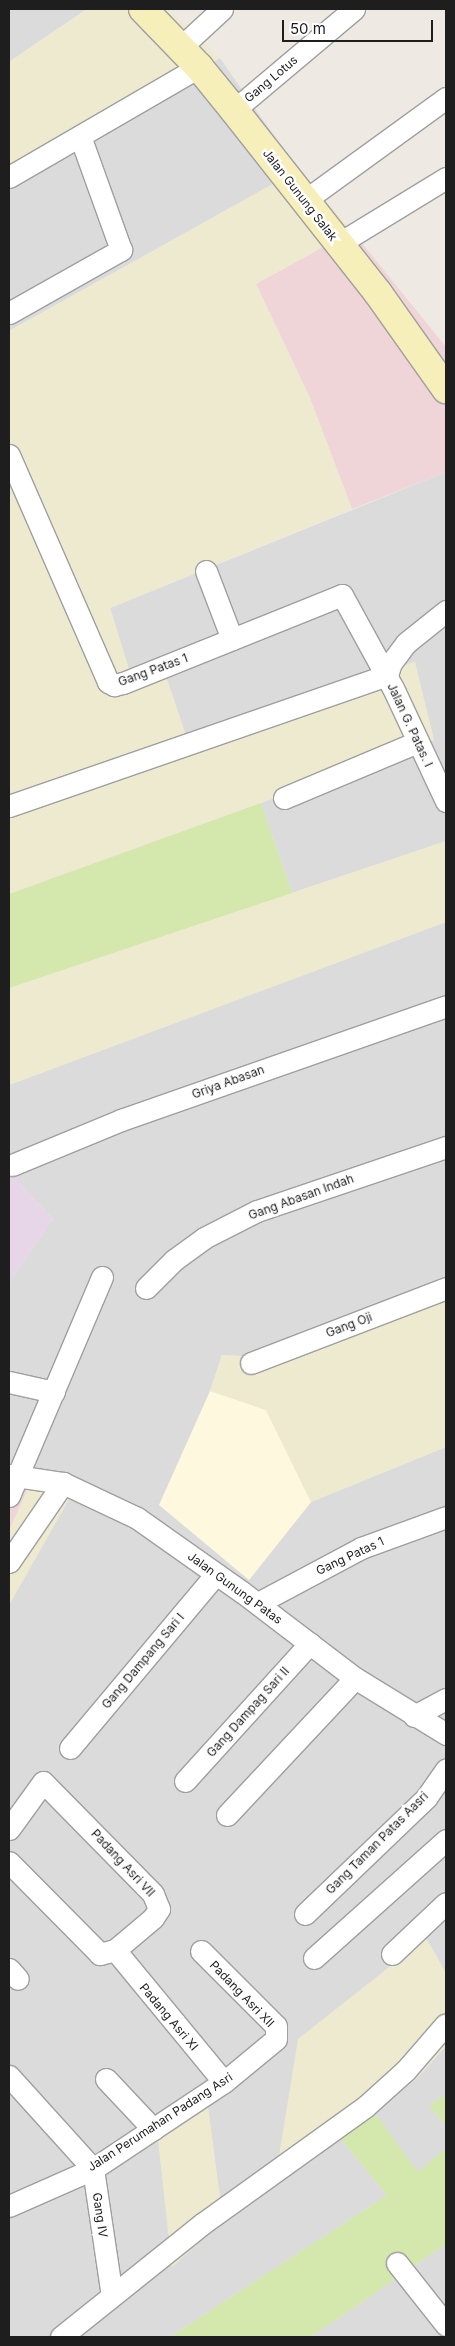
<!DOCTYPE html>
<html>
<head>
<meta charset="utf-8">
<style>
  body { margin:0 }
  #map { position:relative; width:455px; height:2346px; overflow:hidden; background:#efe9e4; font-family:Inter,sans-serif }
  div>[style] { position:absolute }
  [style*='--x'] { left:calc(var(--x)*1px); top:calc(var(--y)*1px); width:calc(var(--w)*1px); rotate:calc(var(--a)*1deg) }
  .residential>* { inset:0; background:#dcdbdb }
  .commercial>* { inset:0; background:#efd4d8 }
  .industrial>* { inset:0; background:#e7d6e7 }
  .education>* { inset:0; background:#fef8de }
  .farmland>* { inset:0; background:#edead0 }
  .grass>* { inset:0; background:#d4e7ac }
  .roads { filter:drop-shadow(1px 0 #9f9f9f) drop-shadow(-1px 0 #9f9f9f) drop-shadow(0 1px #9f9f9f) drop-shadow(0 -1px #9f9f9f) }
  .street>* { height:21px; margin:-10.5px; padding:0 10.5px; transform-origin:10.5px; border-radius:10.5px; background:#fff }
  .secondary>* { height:28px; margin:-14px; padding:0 14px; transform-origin:14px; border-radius:14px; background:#f7efba }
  span { translate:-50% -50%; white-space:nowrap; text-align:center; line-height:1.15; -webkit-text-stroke:5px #fff; paint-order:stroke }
  .street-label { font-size:12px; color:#1e1e1e }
  .frame { position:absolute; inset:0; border:10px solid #1e1e1e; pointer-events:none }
  .scale { position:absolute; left:282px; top:20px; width:151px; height:22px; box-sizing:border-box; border:2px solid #1e1e1e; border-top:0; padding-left:6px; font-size:15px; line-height:18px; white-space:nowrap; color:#1e1e1e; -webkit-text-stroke:4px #fff; paint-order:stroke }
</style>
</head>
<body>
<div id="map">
  <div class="residential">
    <div style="clip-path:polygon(9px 9px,87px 9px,9px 62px)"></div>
    <div style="clip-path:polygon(220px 58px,287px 155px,300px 169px,9px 331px,9px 190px)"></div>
    <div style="clip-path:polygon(446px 472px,446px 841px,292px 893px,261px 803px,434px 740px,414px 662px,188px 741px,131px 676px,110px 608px)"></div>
    <div style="clip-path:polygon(evenodd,446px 922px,446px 1291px,273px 1358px,222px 1355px,210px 1391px,249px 1580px,311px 1502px,446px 1447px,446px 1973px,426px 1938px,285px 2177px,338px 2136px,387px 2195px,170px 2337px,9px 2337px,9px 1605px,79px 1480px,9px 1468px,9px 1283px,53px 1219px,9px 1172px,9px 1085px,446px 922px,208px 2108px,223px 2221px,158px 2140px,208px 2108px)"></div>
    <div style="clip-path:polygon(446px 2046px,446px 2094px,429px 2106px,446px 2126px,446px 2148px,418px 2173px,374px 2112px,416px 2079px)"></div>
    <div style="clip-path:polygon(446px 2244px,446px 2337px,311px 2337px)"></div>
  </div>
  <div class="commercial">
    <div style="clip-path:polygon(352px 231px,446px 347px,446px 472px,352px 509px,310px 398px,256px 284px)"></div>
    <div style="clip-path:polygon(36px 1471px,9px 1531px,9px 1477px)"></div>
  </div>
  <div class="industrial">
    <div style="clip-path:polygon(9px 1172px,53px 1219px,9px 1283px)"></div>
  </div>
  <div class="education">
    <div style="clip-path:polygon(210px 1391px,266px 1410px,311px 1502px,249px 1580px,159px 1505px)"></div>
  </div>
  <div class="farmland">
    <div style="clip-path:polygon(87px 9px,168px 9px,220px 58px,9px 190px,9px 62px)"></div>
    <div style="clip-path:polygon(300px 169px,352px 231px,256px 284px,310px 398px,352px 509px,110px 608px,131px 676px,163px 667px,188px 741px,415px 662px,434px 740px,9px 894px,9px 331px)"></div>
    <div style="clip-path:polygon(446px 841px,446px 922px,9px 1085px,9px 988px)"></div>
    <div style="clip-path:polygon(446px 1291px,446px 1447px,311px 1502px,266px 1410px,210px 1391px,222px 1355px,273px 1358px)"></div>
    <div style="clip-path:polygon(36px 1471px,80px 1480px,9px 1605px,9px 1531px)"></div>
    <div style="clip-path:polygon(426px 1938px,446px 1973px,446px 2046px,416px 2079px,285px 2178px,279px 2156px,298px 2039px)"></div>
    <div style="clip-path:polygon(208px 2108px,223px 2221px,172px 2267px,158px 2140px)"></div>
  </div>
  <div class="grass">
    <div style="clip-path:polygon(261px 803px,292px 893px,9px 988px,9px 894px)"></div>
    <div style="clip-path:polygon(446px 2094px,446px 2126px,429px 2106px)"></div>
    <div style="clip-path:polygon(374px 2112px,418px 2172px,446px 2148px,446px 2244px,311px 2337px,170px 2337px,387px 2195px,338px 2136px)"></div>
  </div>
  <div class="roads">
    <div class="street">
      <div style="--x:181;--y:47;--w:56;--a:-42.8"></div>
      <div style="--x:234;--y:110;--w:157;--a:-40.1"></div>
      <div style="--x:9;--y:177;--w:220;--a:-30.1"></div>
      <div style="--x:304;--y:201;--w:175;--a:-36"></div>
      <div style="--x:338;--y:244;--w:127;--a:-31.4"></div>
      <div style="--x:9;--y:313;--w:129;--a:-29.4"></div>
      <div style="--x:121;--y:250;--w:121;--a:-109.8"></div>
      <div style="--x:9;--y:455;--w:248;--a:66.4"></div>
      <div style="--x:108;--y:682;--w:7;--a:27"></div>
      <div style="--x:114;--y:685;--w:9;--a:-13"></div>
      <div style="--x:123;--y:683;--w:236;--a:-21.9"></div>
      <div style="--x:342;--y:595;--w:106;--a:61.3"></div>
      <div style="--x:393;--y:688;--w:125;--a:64.9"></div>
      <div style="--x:206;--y:571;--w:73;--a:69.1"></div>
      <div style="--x:387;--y:675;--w:13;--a:-72"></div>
      <div style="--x:391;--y:663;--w:25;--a:-53"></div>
      <div style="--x:406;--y:643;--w:51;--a:-38.7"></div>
      <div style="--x:284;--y:798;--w:144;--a:-22.8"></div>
      <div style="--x:9;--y:806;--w:400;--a:-19.1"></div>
      <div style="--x:12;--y:1165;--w:118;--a:-22.4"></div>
      <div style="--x:121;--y:1120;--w:344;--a:-19.3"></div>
      <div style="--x:146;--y:1288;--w:40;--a:-45"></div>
      <div style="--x:174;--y:1260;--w:37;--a:-36"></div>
      <div style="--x:204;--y:1238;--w:59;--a:-27"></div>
      <div style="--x:257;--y:1211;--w:200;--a:-18.7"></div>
      <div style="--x:251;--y:1363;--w:209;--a:-21"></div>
      <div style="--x:9;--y:1382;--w:46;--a:12.5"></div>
      <div style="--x:9;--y:1475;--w:55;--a:8.4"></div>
      <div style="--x:63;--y:1483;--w:82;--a:25.3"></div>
      <div style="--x:137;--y:1518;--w:128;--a:35.2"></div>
      <div style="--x:242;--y:1592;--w:142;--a:37.3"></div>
      <div style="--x:355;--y:1678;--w:107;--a:31.6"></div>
      <div style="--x:9;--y:1496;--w:238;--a:-67"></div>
      <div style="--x:9;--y:1562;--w:96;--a:-55.6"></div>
      <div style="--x:258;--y:1603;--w:117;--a:-28.1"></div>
      <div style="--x:361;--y:1548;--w:90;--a:-20"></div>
      <div style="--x:414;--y:1716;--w:36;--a:-28"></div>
      <div style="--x:70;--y:1748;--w:227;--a:-50"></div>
      <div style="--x:185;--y:1781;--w:186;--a:-47.8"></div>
      <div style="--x:227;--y:1815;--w:187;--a:-46.9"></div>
      <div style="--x:9;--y:1829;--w:58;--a:-54.1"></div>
      <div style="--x:43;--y:1782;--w:157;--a:45.5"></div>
      <div style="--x:153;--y:1894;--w:16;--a:68"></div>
      <div style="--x:159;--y:1909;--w:11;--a:124"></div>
      <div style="--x:153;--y:1918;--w:50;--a:139.9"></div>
      <div style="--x:115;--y:1950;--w:16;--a:165"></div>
      <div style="--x:100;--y:1954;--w:129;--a:-134.7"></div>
      <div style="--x:305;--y:1914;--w:168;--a:-43.8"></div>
      <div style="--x:426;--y:1798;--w:35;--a:-55"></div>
      <div style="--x:115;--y:1950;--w:171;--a:50.5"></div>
      <div style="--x:392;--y:1954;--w:74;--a:-43.4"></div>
      <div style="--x:314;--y:1958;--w:177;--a:-41.8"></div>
      <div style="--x:9;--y:1969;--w:13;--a:48"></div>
      <div style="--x:9;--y:2076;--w:125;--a:47.9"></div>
      <div style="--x:93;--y:2169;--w:128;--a:81.5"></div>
      <div style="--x:106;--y:2079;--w:69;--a:46.8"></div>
      <div style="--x:9;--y:2206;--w:92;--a:-23.8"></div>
      <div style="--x:93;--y:2169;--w:157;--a:-33.6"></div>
      <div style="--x:224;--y:2082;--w:67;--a:-39.6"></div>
      <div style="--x:276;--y:2039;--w:13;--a:-90"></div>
      <div style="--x:276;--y:2026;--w:106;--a:-135"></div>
      <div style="--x:397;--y:2263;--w:79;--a:51.7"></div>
      <div style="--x:61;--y:2337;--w:181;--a:-38.7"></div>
      <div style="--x:202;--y:2224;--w:202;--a:-35.7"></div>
      <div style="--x:366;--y:2106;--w:54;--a:-42"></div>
      <div style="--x:406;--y:2070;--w:60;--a:-49.1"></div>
    </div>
    <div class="secondary">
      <div style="--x:143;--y:9;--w:81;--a:46"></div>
      <div style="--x:199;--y:67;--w:55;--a:50.9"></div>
      <div style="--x:234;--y:110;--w:233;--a:51.8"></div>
      <div style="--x:378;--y:293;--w:118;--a:54.7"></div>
    </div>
  </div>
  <div class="street-label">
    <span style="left:271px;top:79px;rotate:-40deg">Gang Lotus</span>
    <span style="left:300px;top:195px;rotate:52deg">Jalan Gunung Salak</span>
    <span style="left:153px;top:670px;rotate:-20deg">Gang Patas 1</span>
    <span style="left:410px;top:725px;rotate:65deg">Jalan G. Patas. I</span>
    <span style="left:228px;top:1082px;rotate:-20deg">Griya Abasan</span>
    <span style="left:301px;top:1197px;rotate:-20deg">Gang Abasan Indah</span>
    <span style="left:349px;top:1325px;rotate:-21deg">Gang Oji</span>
    <span style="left:350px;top:1556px;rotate:-25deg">Gang Patas 1</span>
    <span style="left:235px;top:1588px;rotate:36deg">Jalan Gunung Patas</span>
    <span style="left:143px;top:1661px;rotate:-50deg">Gang Dampang Sari I</span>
    <span style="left:248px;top:1712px;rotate:-48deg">Gang Dampag Sari II</span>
    <span style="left:377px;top:1843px;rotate:-45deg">Gang Taman Patas Aasri</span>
    <span style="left:123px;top:1863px;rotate:47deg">Padang Asri VII</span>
    <span style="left:242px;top:1994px;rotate:46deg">Padang Asri XII</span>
    <span style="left:169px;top:2017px;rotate:50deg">Padang Asri XI</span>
    <span style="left:160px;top:2122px;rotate:-33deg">Jalan Perumahan Padang Asri</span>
    <span style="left:100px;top:2215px;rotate:82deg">Gang IV</span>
  </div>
  <div class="frame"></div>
  <div class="scale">50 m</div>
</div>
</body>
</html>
